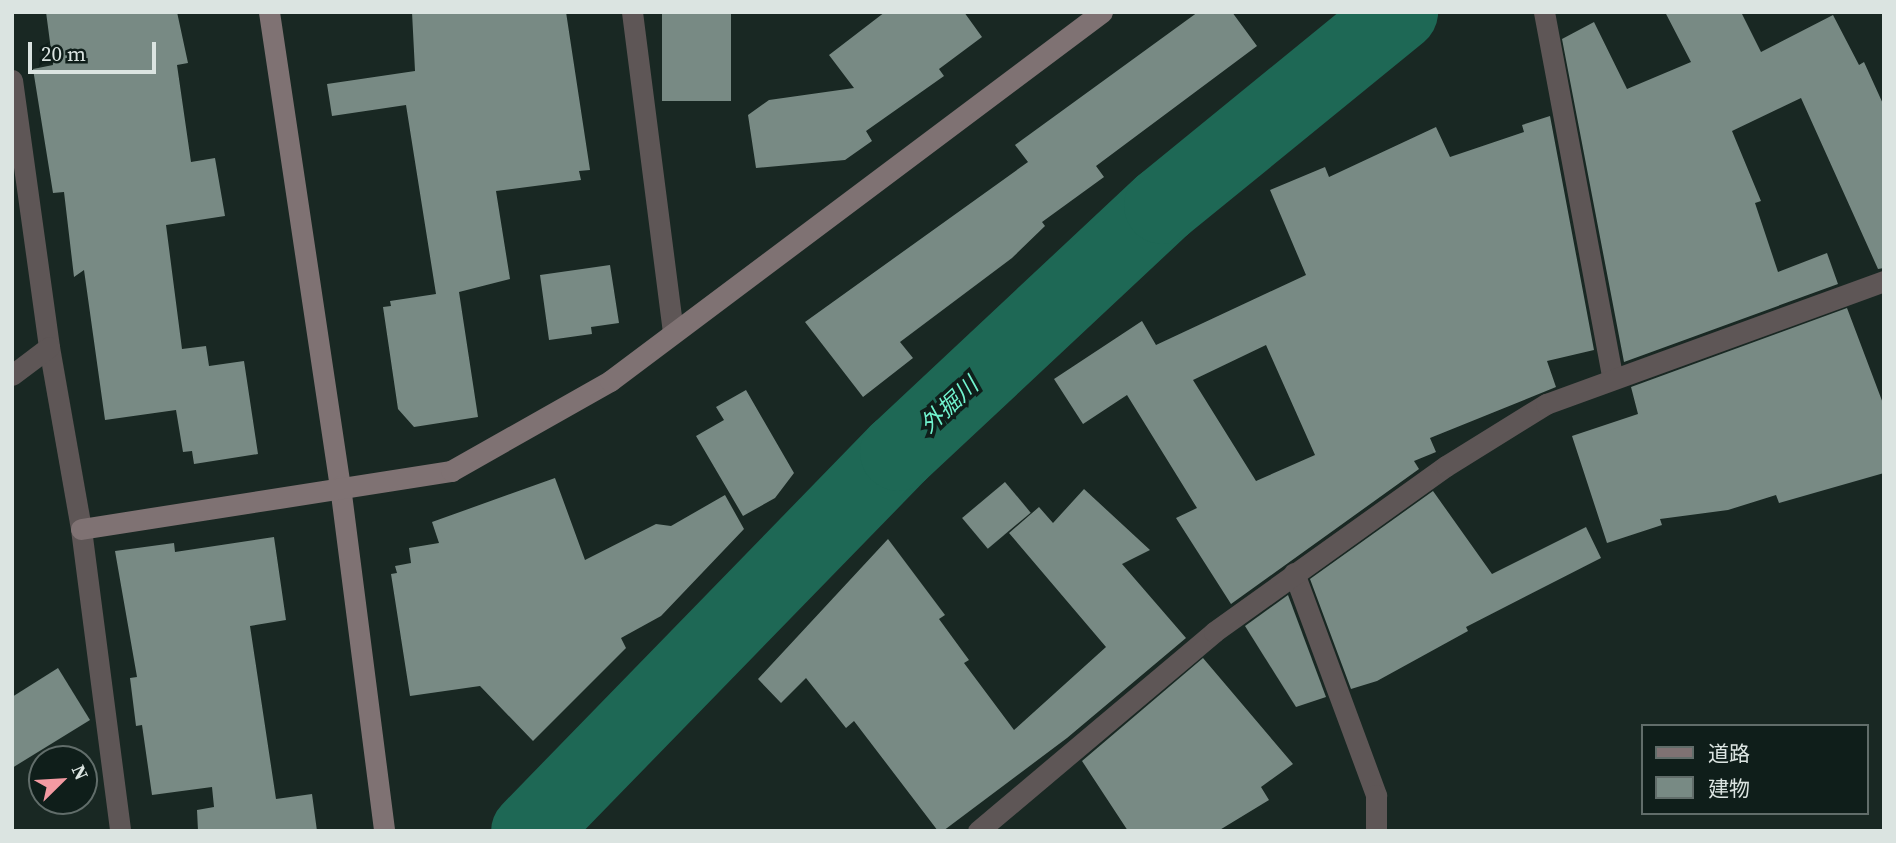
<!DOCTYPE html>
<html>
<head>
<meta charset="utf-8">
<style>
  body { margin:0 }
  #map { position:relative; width:1896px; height:843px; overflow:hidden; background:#192823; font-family:"Source Serif 4","Noto Sans JP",serif }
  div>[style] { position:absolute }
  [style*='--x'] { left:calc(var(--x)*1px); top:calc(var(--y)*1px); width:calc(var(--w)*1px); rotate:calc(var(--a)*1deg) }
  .river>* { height:77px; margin:-38.5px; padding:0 38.5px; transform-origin:38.5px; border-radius:38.5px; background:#1e6855 }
  .building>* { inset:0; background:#788a84; transform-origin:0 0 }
  .street>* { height:21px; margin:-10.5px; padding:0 10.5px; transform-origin:10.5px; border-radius:10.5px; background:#5e5656 }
  .secondary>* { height:21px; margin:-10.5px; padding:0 10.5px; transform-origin:10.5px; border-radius:10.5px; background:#7f7273 }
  span { translate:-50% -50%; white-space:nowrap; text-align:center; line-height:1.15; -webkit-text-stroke:7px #0f1e1a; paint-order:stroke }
  .water-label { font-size:23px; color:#71f3ce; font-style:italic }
  .frame { position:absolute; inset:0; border:14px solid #dbe4e1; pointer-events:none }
  .legend { position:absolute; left:1641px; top:724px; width:228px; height:91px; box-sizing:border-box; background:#0f1e1a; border:2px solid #616d6a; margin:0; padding:9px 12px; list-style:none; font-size:21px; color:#dbe4e1 }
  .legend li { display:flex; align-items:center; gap:14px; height:35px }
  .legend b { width:35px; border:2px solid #616d6a }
  .north { position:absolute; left:28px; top:745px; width:70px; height:70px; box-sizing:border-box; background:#0f1e1a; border:2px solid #616d6a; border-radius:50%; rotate:66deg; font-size:19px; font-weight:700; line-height:28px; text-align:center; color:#dbe4e1 }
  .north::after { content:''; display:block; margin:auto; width:24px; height:32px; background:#f49aa2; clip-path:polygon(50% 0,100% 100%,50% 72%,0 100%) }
  .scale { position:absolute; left:28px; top:42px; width:128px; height:32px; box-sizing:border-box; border:4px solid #dbe4e1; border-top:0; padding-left:9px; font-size:21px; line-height:24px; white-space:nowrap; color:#dbe4e1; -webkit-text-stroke:5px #0f1e1a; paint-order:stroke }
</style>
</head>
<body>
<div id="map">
  <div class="river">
    <div style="--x:529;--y:831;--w:529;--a:-45.77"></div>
    <div style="--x:898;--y:452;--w:362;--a:-43.1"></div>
    <div style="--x:1162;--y:205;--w:306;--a:-39.2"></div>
  </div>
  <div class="building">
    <div style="clip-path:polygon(46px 12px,177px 12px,188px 63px,177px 65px,191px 162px,215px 158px,225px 216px,166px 225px,182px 349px,206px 346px,209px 366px,244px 361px,258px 454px,194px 464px,192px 451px,183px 452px,176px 410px,105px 420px,84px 270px,74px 277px,64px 192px,53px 193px,33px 69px,53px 65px)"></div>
    <div style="clip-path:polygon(412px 12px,566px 12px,590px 170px,579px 171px,581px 180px,496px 191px,510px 279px,459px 292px,478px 417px,414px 427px,398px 409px,383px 307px,391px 306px,390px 301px,436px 294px,406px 105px,332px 116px,327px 84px,415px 71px)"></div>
    <div style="left:662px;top:12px;width:69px;height:89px"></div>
    <div style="clip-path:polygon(885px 12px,964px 12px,982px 37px,939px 69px,944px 76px,866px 131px,872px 141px,845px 160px,756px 168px,748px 115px,769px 100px,854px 88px,829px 55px)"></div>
    <div style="clip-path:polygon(1198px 12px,1232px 12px,1257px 46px,1096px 166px,1104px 177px,1042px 222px,1045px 226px,1012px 258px,900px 342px,913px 358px,863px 397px,805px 322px,1028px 162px,1015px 145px)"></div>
    <div style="clip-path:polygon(1665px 12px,1741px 12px,1761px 52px,1833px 15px,1859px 65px,1864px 62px,1884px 106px,1884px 268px,1878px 269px,1801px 98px,1732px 131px,1761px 201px,1755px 203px,1778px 272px,1827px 253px,1838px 284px,1624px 362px,1562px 39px,1594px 22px,1627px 89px,1691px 62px)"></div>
    <div style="clip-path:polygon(evenodd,1550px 116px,1594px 350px,1547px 361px,1556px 387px,1430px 438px,1436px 452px,1414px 461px,1419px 469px,1231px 604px,1176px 518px,1197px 508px,1127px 395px,1083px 424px,1054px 379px,1142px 321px,1156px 345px,1306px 275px,1270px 190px,1325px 167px,1329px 177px,1436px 127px,1450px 157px,1524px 132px,1522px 125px,1550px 116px,1266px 345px,1315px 455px,1256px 481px,1193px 380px,1266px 345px)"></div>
    <div style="clip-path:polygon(610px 265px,619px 323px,591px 327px,592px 334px,549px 340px,540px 275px)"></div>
    <div style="clip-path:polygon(1847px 308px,1884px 406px,1884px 473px,1779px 503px,1776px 495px,1728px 510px,1660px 519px,1662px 525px,1607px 543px,1572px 436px,1638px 414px,1631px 387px)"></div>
    <div style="clip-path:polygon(746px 390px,794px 473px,775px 498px,743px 516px,696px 436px,724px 420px,716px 407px)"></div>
    <div style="clip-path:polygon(555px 478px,585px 560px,656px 524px,671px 526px,725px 495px,744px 529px,661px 616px,621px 638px,626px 648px,533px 741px,480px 686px,410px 696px,391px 574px,397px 573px,395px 566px,411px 563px,409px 548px,439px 543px,432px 522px)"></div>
    <div style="left:1005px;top:482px;width:40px;height:56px;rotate:50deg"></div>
    <div style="clip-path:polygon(1084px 489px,1150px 550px,1122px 564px,1186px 638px,1067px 738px,943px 831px,938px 831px,854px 721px,846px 728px,806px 678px,781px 703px,758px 679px,888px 539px,945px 615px,939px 619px,969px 660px,964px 663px,1014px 730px,1106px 647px,1009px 533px,1039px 507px,1053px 523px)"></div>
    <div style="clip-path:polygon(1433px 491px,1492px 574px,1586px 527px,1601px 558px,1466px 627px,1468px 631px,1377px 681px,1351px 689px,1310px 579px)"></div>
    <div style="clip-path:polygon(274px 537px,286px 620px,250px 626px,276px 799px,312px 794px,317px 831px,198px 831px,197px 810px,214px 807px,212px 787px,152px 795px,142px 725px,136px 726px,130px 678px,137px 677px,115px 551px,174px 543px,175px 552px)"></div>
    <div style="clip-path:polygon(1288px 595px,1326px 697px,1296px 707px,1245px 626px)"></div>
    <div style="clip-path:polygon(1203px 658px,1293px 764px,1261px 787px,1269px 800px,1218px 831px,1128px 831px,1082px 761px)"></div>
    <div style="clip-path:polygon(58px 668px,90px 720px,12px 768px,12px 697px)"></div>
  </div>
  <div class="street">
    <div style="--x:632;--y:12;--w:323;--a:82.7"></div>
    <div style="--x:1544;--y:12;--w:371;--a:79.4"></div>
    <div style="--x:12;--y:80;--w:270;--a:82.1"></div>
    <div style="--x:49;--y:347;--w:185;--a:80"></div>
    <div style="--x:81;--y:529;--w:305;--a:82.6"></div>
    <div style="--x:12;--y:375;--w:46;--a:-37.1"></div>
    <div style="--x:1294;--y:573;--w:237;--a:69.7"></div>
    <div style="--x:1376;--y:795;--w:36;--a:90"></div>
    <div style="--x:978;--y:831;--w:309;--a:-40.1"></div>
    <div style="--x:1214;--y:632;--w:285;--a:-35.6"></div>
    <div style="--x:1446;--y:466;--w:118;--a:-31.8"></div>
    <div style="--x:1546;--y:404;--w:360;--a:-20"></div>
  </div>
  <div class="secondary">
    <div style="--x:269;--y:12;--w:479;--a:81.5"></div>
    <div style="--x:340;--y:486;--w:348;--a:82.7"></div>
    <div style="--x:81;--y:529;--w:375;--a:-8.9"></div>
    <div style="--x:451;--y:471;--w:183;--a:-29.5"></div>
    <div style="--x:610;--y:381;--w:615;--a:-36.87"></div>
  </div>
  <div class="water-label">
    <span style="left:949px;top:405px;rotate:-43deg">外掘川</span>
  </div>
  <div class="frame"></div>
  <ul class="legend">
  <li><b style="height:9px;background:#7f7273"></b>道路</li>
  <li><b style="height:19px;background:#788a84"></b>建物</li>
  </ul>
  <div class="north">N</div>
  <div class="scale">20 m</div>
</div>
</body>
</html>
